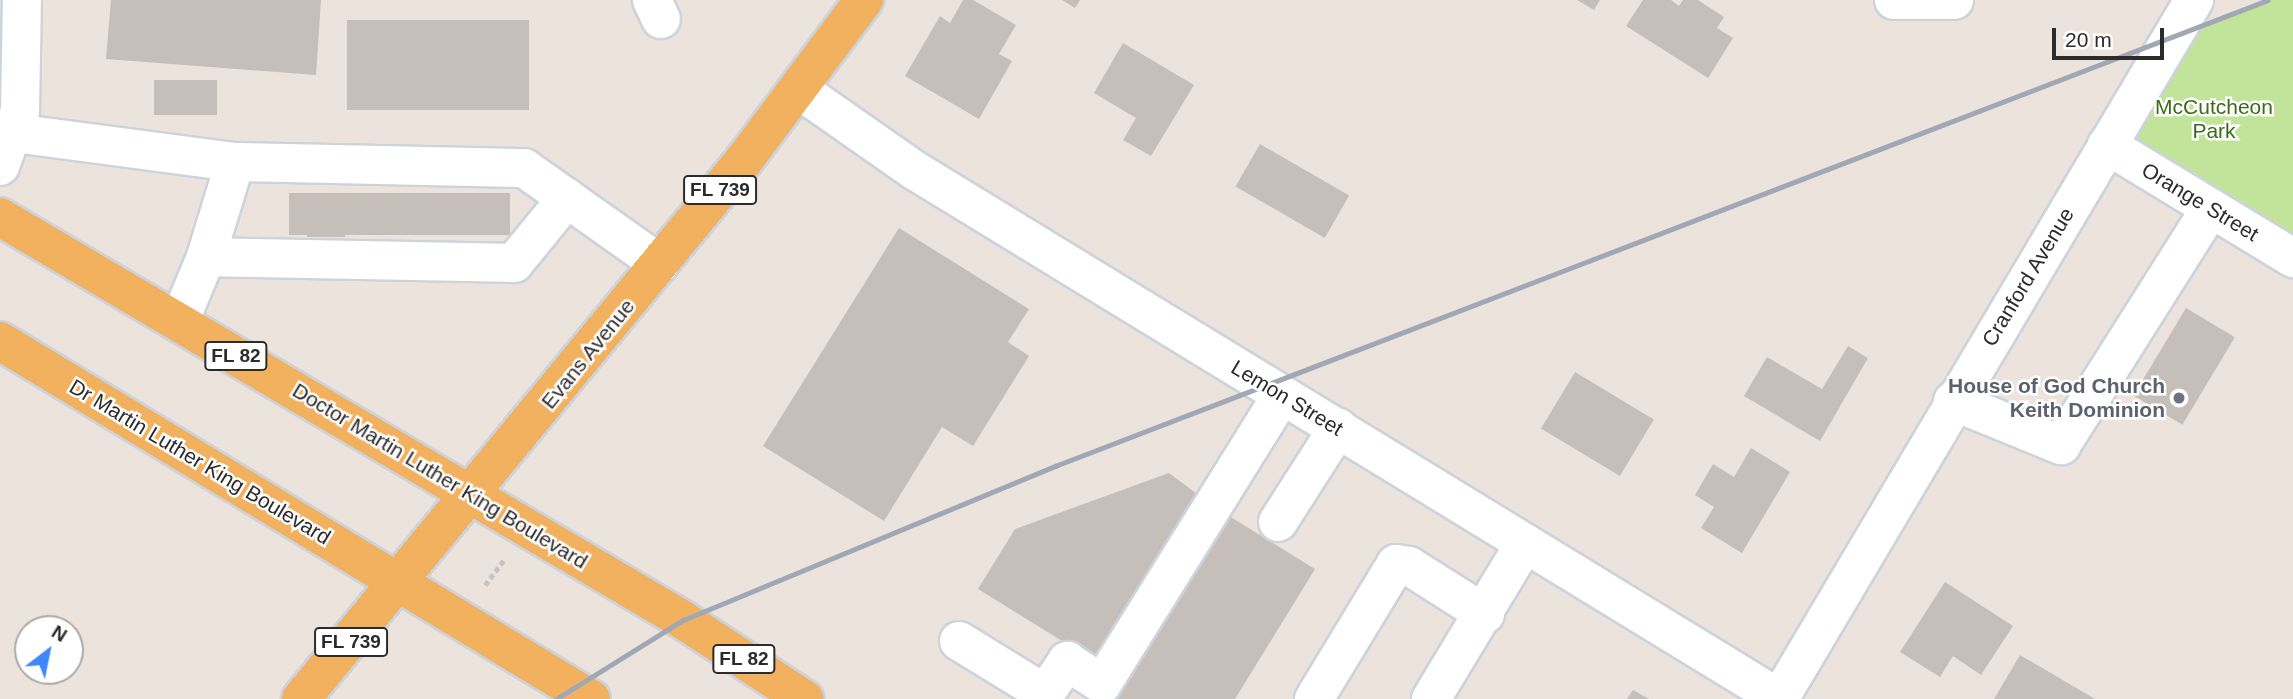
<!DOCTYPE html>
<html>
<head>
<meta charset="utf-8">
<style>
  body { margin:0 }
  #map { position:relative; width:2293px; height:699px; overflow:hidden; background:#ede3dd; font-family:Helvetica,sans-serif }
  div>[style] { position:absolute }
  [style*='--x'] { left:calc(var(--x)*1px); top:calc(var(--y)*1px); width:calc(var(--w)*1px); rotate:calc(var(--a)*1deg) }
  .green>* { inset:0; background:#c2e49a }
  .building>* { inset:0; background:#c6beb9; transform-origin:0 0 }
  .minor-tunnel>* { height:38px; margin-top:-19px; transform-origin:0; background:repeating-linear-gradient(90deg,#c6beb9 0 38px,transparent 0 57px) }
  .path>* { height:4.5px; margin-top:-2.25px; transform-origin:0; background:repeating-linear-gradient(90deg,#c4c4c4 0 5px,transparent 0 8.5px) }
  .roads { filter:drop-shadow(2px 0 #ccd3dd) drop-shadow(-2px 0 #ccd3dd) drop-shadow(0 2px #ccd3dd) drop-shadow(0 -2px #ccd3dd) }
  .minor>* { height:38px; margin:-19px; padding:0 19px; transform-origin:19px; border-radius:19px; background:#fff }
  .major>* { height:38px; margin:-19px; padding:0 19px; transform-origin:19px; border-radius:19px; background:#f2b15e }
  .rail>* { height:5px; margin:-2.5px; padding:0 2.5px; transform-origin:2.5px; border-radius:2.5px; background:#a0a8b6 }
  .dots>* { width:19px; height:19px; translate:-50% -50%; box-sizing:border-box; border:4px solid #fff; border-radius:50% }
  span { translate:-50% -50%; white-space:nowrap; text-align:center; line-height:1.15; -webkit-text-stroke:5px #fff; paint-order:stroke }
  .shield-label span { padding:2px 5px; background:#fff; border:2px solid; border-radius:5px; -webkit-text-stroke-width:0 }
  .shield-label { font-size:19px; color:#2b2b2b; font-weight:700 }
  .park-label { font-size:21px; color:#3b6a1a }
  .street-label { font-size:21px; color:#2b2b2b }
  .worship-label { font-size:21px; color:#5b616d; font-weight:700 }
  .right { translate:-100% -50%; text-align:right }
  .north { position:absolute; left:14px; top:615px; width:70px; height:70px; box-sizing:border-box; background:#fff; border:2px solid #aaa; border-radius:50%; rotate:32deg; font-size:19px; font-weight:700; line-height:28px; text-align:center; color:#2b2b2b }
  .north::after { content:''; display:block; margin:auto; width:24px; height:32px; background:#3d88fb; clip-path:polygon(50% 0,100% 100%,50% 72%,0 100%) }
  .scale { position:absolute; left:2052px; top:28px; width:112px; height:32px; box-sizing:border-box; border:4px solid #2b2b2b; border-top:0; padding-left:9px; font-size:21px; line-height:24px; white-space:nowrap; color:#2b2b2b; -webkit-text-stroke:5px #fff; paint-order:stroke }
</style>
</head>
<body>
<div id="map">
  <div class="green">
    <div style="clip-path:polygon(2268px 0,2293px 0,2293px 258px,2107px 145px,2172px 36px)"></div>
  </div>
  <div class="building">
    <div style="clip-path:polygon(111px 0,321px 0,316px 75px,106px 59px)"></div>
    <div style="clip-path:polygon(963px 0,973px 0,1016px 25px,999px 54px,1012px 61px,979px 119px,905px 76px,940px 16px,950px 23px)"></div>
    <div style="clip-path:polygon(1062px 0,1080px 0,1075px 8px)"></div>
    <div style="clip-path:polygon(1577px 0,1600px 0,1594px 10px)"></div>
    <div style="clip-path:polygon(1643px 0,1671px 0,1679px 6px,1683px 0,1698px 0,1724px 17px,1717px 28px,1733px 38px,1708px 78px,1626px 26px)"></div>
    <div style="left:347px;top:20px;width:182px;height:90px"></div>
    <div style="clip-path:polygon(1123px 43px,1194px 85px,1151px 156px,1123px 140px,1136px 118px,1094px 93px)"></div>
    <div style="left:217px;top:80px;width:35px;height:63px;rotate:90deg"></div>
    <div style="left:1260px;top:144px;width:103px;height:49px;rotate:30deg"></div>
    <div style="left:510px;top:193px;width:42px;height:221px;rotate:90deg"></div>
    <div style="clip-path:polygon(899px 228px,1029px 309px,1008px 342px,1029px 356px,973px 446px,942px 427px,884px 521px,763px 446px)"></div>
    <div style="left:2186px;top:308px;width:57px;height:102px;rotate:31deg"></div>
    <div style="clip-path:polygon(1848px 346px,1868px 358px,1820px 441px,1744px 396px,1767px 357px,1822px 389px)"></div>
    <div style="left:1575px;top:372px;width:92px;height:66px;rotate:31deg"></div>
    <div style="clip-path:polygon(1751px 448px,1790px 472px,1742px 553px,1701px 528px,1714px 507px,1695px 495px,1713px 464px,1734px 477px)"></div>
    <div style="clip-path:polygon(1169px 473px,1205px 500px,1101px 665px,978px 589px,1015px 529px)"></div>
    <div style="clip-path:polygon(1229px 516px,1315px 569px,1235px 699px,1114px 699px)"></div>
    <div style="clip-path:polygon(1945px 582px,2013px 626px,1981px 675px,1953px 656px,1940px 677px,1900px 652px)"></div>
    <div style="clip-path:polygon(2020px 655px,2095px 699px,1994px 699px)"></div>
    <div style="clip-path:polygon(1633px 690px,1649px 699px,1627px 699px)"></div>
  </div>
  <div class="minor-tunnel">
    <div style="--x:418;--y:194;--w:42;--a:88.6"></div>
    <div style="--x:463;--y:194;--w:41;--a:88.6"></div>
    <div style="--x:374;--y:195;--w:41;--a:88.6"></div>
    <div style="--x:326;--y:237;--w:42;--a:-90"></div>
  </div>
  <div class="path">
    <div style="--x:485;--y:585;--w:34;--a:-53"></div>
  </div>
  <div class="roads">
    <div class="minor">
      <div style="--x:652;--y:0;--w:21;--a:65"></div>
      <div style="--x:1894;--y:0;--w:60;--a:0"></div>
      <div style="--x:798;--y:89;--w:141;--a:34.9"></div>
      <div style="--x:914;--y:170;--w:1015;--a:31.42"></div>
      <div style="--x:14;--y:133;--w:223;--a:7.5"></div>
      <div style="--x:2107;--y:145;--w:218;--a:31.3"></div>
      <div style="--x:0;--y:166;--w:59;--a:-70"></div>
      <div style="--x:20;--y:111;--w:111;--a:-89"></div>
      <div style="--x:206;--y:257;--w:308;--a:1.1"></div>
      <div style="--x:514;--y:263;--w:84;--a:-50.8"></div>
      <div style="--x:179;--y:322;--w:70;--a:-67.4"></div>
      <div style="--x:206;--y:257;--w:99;--a:-73"></div>
      <div style="--x:235;--y:162;--w:289;--a:1.2"></div>
      <div style="--x:524;--y:168;--w:166;--a:35.2"></div>
      <div style="--x:1953;--y:401;--w:117;--a:22.2"></div>
      <div style="--x:2061;--y:445;--w:280;--a:-57.7"></div>
      <div style="--x:1278;--y:522;--w:112;--a:-57.4"></div>
      <div style="--x:959;--y:641;--w:101;--a:31.6"></div>
      <div style="--x:1045;--y:694;--w:6;--a:129"></div>
      <div style="--x:1045;--y:694;--w:40;--a:-56"></div>
      <div style="--x:1067;--y:661;--w:42;--a:33.3"></div>
      <div style="--x:1102;--y:684;--w:340;--a:-58.1"></div>
      <div style="--x:1314;--y:699;--w:158;--a:-58.7"></div>
      <div style="--x:1396;--y:564;--w:13;--a:9"></div>
      <div style="--x:1409;--y:566;--w:90;--a:32.3"></div>
      <div style="--x:1431;--y:699;--w:182;--a:-58.9"></div>
      <div style="--x:1779;--y:699;--w:813;--a:-59.3"></div>
    </div>
    <div class="major">
      <div style="--x:0;--y:217;--w:793;--a:30.54"></div>
      <div style="--x:683;--y:620;--w:145;--a:33.1"></div>
      <div style="--x:0;--y:341;--w:691;--a:31.21"></div>
      <div style="--x:301;--y:699;--w:699;--a:-50.57"></div>
      <div style="--x:745;--y:159;--w:199;--a:-53.2"></div>
    </div>
  </div>
  <div class="rail">
    <div style="--x:556;--y:699;--w:150;--a:-31.9"></div>
    <div style="--x:683;--y:620;--w:403;--a:-22.5"></div>
    <div style="--x:1055;--y:466;--w:1299;--a:-21.02"></div>
  </div>
  <div class="dots">
    <div style="left:2179px;top:398px;background:#6b7280"></div>
  </div>
  <div class="shield-label">
    <span style="left:720px;top:190px">FL 739</span>
    <span style="left:236px;top:356px">FL 82</span>
    <span style="left:351px;top:642px">FL 739</span>
    <span style="left:744px;top:659px">FL 82</span>
  </div>
  <div class="park-label">
    <span style="left:2214px;top:119px">McCutcheon<br>Park</span>
  </div>
  <div class="street-label">
    <span style="left:2200px;top:202px;rotate:31deg">Orange Street</span>
    <span style="left:2028px;top:277px;rotate:-59deg">Cranford Avenue</span>
    <span style="left:588px;top:354px;rotate:-51deg">Evans Avenue</span>
    <span style="left:1287px;top:398px;rotate:31deg">Lemon Street</span>
    <span style="left:200px;top:462px;rotate:31deg">Dr Martin Luther King Boulevard</span>
    <span style="left:440px;top:476px;rotate:31deg">Doctor Martin Luther King Boulevard</span>
  </div>
  <div class="worship-label">
    <span class="right" style="left:2165px;top:398px">House of God Church<br>Keith Dominion</span>
  </div>
  <div class="north">N</div>
  <div class="scale">20 m</div>
</div>
</body>
</html>
